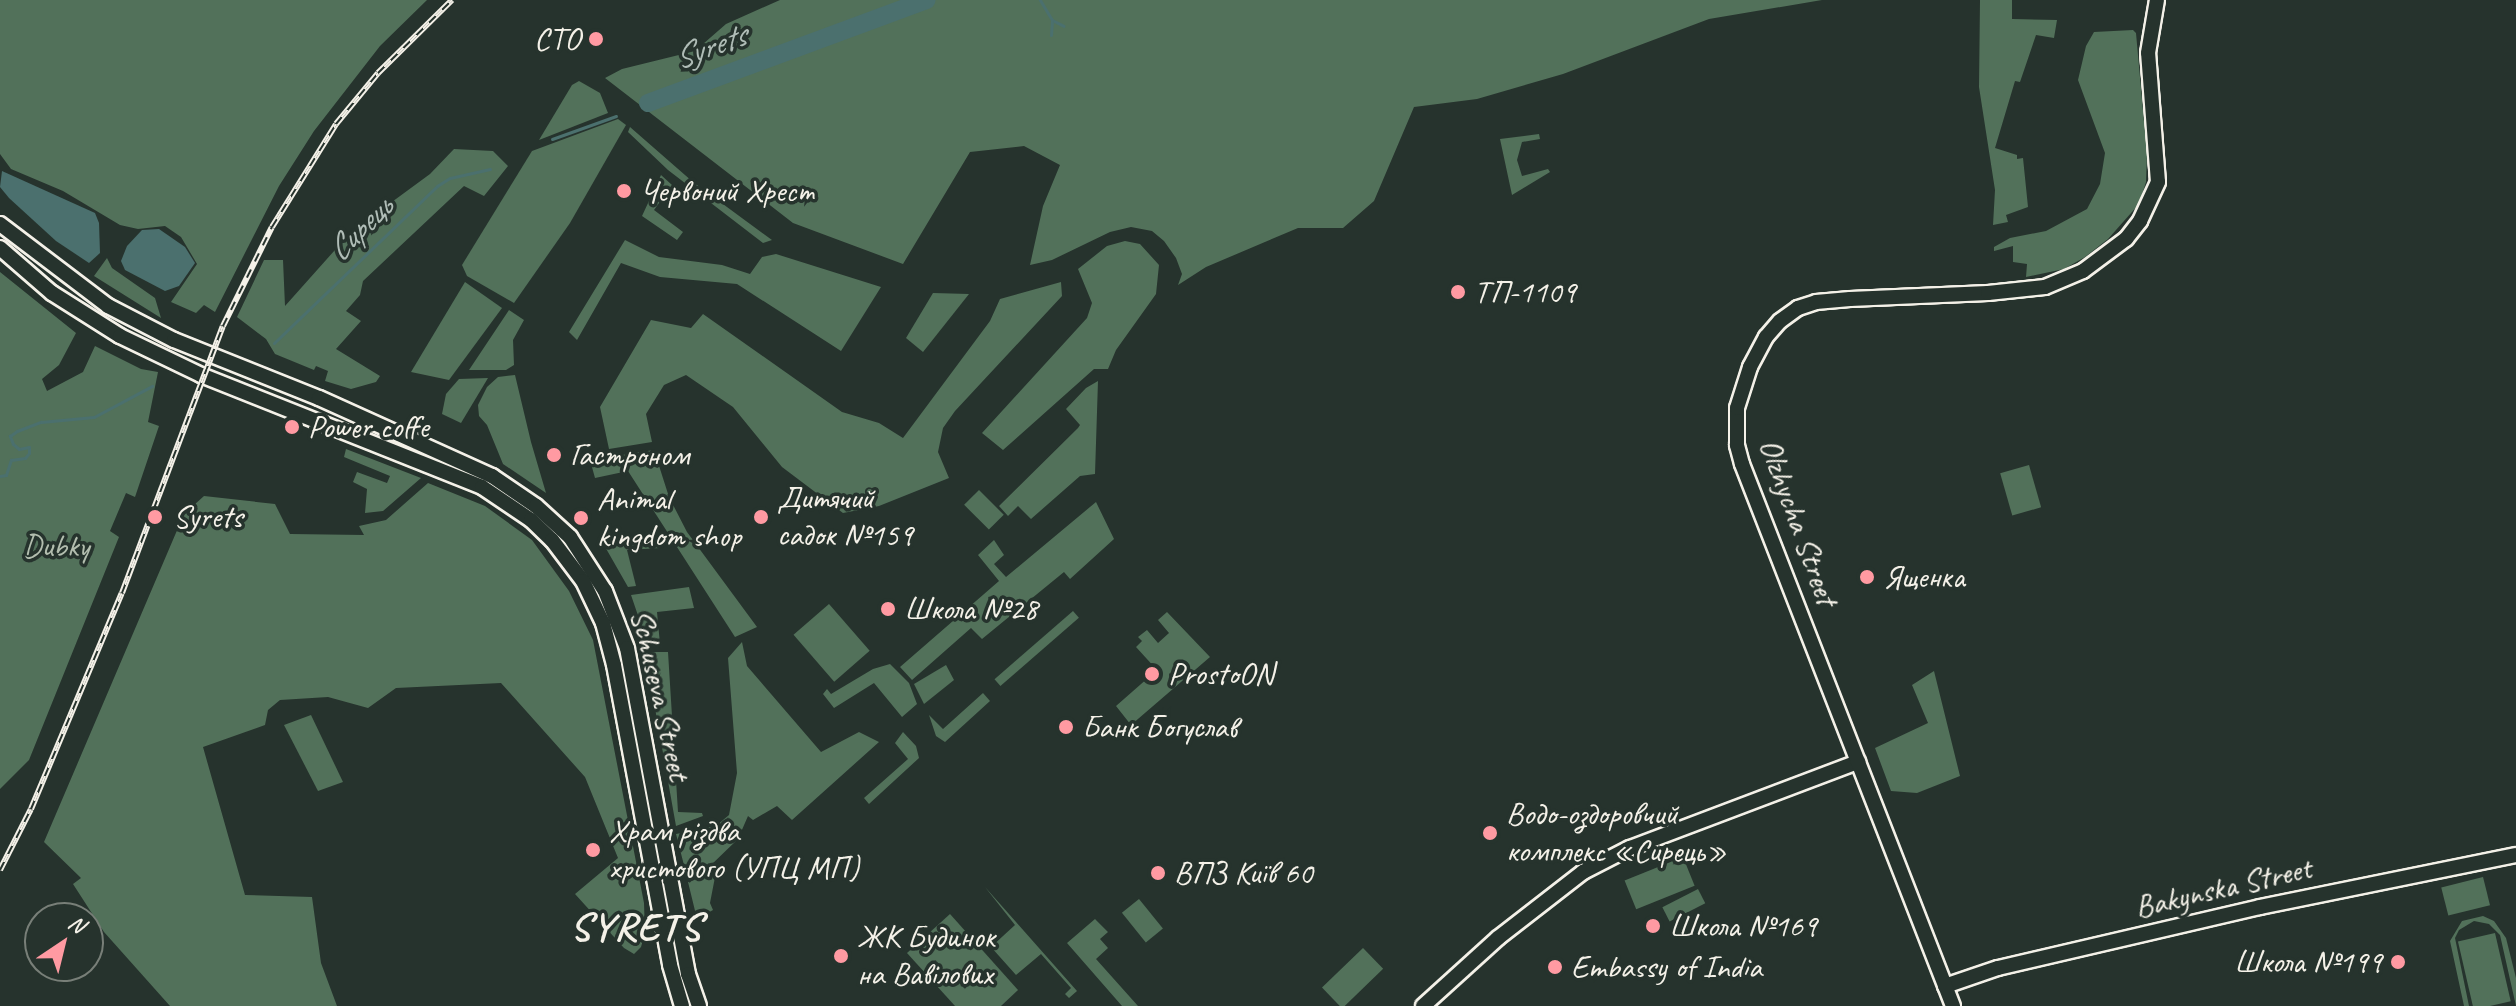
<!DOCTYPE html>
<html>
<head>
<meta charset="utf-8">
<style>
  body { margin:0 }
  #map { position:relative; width:2516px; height:1006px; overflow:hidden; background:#26332d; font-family:Caveat,sans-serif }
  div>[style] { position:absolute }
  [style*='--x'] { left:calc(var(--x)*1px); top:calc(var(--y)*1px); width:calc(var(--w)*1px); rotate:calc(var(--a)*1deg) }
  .green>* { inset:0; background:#52715a; transform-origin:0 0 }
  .water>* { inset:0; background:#4b706e }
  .stream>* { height:3px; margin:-1.5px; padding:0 1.5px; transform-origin:1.5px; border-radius:1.5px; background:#4b706e }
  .river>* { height:18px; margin:-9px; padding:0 9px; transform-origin:9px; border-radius:9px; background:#4b706e }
  .roads { filter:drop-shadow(2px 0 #f4f1e8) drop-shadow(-2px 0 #f4f1e8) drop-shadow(0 2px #f4f1e8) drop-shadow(0 -2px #f4f1e8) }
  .secondary>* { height:14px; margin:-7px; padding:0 7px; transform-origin:7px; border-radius:7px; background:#26332d }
  .rail>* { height:6px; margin-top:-3px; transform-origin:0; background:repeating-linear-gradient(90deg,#26332d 0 9px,#f4f1e8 0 18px); box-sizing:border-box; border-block:2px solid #f4f1e8 }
  .dots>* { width:22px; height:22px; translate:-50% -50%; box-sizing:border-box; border:4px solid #26332d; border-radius:50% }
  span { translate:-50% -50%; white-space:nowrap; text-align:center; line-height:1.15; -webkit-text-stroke:7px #26332d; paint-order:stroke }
  .poi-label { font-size:32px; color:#f4f1e8 }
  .right { translate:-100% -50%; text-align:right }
  .left { translate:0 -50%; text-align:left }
  .street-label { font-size:32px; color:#f4f1e8 }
  .park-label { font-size:32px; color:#b3beaf }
  .water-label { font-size:34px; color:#b0bdb7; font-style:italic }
  .district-label { font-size:40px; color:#f4f1e8; font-weight:700; letter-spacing:2px }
  .north { position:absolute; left:24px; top:902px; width:80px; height:80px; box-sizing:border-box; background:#26332d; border:2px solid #787f78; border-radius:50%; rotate:35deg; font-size:22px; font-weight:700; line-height:32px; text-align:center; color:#f4f1e8 }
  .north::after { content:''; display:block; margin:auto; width:28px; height:36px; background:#ff9aa2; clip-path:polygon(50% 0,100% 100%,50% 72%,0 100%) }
</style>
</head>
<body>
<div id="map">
  <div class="green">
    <div style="clip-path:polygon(0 0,427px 0,380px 46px,314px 131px,279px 186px,215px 312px,204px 305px,196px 313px,171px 302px,197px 264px,181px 237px,165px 226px,138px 229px,120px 225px,63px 191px,11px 169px,0 154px)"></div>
    <div style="clip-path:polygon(780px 0,1822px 0,1709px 19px,1563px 74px,1477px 99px,1414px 107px,1374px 201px,1343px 228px,1298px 228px,1206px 267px,1178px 285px,1182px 274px,1176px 258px,1164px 241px,1152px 231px,1131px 227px,1110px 232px,1052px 260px,1030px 265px,1043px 206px,1060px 165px,1024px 146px,970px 152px,903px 264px,793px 223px,605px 78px,622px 69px,695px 51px,726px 24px)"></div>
    <div style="clip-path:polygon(1980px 0,2012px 0,2012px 19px,2057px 20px,2054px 38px,2036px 35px,2020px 82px,2015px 81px,1995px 148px,2017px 155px,2017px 159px,2023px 158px,2028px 207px,2006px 215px,2008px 222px,1993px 225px,1995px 190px,1979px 87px)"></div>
    <div style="clip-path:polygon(2133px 30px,2136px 33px,2147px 155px,2146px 182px,2139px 204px,2108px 239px,2085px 257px,2064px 269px,2026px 277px,2027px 264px,2013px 262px,2013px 246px,1994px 251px,1994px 247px,2010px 238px,2046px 231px,2087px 209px,2100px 184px,2105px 153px,2078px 80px,2086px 46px,2094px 32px)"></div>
    <div style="clip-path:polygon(579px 81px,600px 93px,608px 113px,539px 140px,572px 85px)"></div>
    <div style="clip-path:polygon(618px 119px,626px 125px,570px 223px,514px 303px,467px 276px,462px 265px,532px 151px)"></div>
    <div style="clip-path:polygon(630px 127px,693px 182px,772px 240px,763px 243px,668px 170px,628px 132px)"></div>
    <div style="clip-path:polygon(1539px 134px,1540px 139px,1522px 142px,1517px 160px,1522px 176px,1548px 169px,1550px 172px,1512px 195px,1500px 139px)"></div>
    <div style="clip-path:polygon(454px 149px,493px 151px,508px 166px,484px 196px,464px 186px,363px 281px,360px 295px,346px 311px,361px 321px,336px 349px,380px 376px,376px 382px,351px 389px,325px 381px,328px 371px,316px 366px,314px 370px,275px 354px,266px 339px,237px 317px,264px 260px,283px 260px,285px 306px,351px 232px,430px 174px)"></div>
    <div style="clip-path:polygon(661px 175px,672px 185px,654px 210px,683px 232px,677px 240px,642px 216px)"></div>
    <div style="clip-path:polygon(625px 240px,659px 257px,722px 265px,750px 274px,762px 257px,776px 254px,881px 287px,841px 351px,737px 284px,660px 277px,621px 263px,577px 340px,569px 332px)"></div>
    <div style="clip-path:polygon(1125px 241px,1140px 244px,1159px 265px,1156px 294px,1116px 350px,1108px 369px,1094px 369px,1003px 450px,982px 433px,1087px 318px,1092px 303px,1078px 269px,1107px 246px)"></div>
    <div style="clip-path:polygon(107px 258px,112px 268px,155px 298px,161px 318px,94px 276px)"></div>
    <div style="clip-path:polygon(0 272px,76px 333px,59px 365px,42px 379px,47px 391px,83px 372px,95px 346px,141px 369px,158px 372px,148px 422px,159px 426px,135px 497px,126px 493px,110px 531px,119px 537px,29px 760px,0 789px)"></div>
    <div style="clip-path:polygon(465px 282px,502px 308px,449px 380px,411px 372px)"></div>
    <div style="clip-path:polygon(1061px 282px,1062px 296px,955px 411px,943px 428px,938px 452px,949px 478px,879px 506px,843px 513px,782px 467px,733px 407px,686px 375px,664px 385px,646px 414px,652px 442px,609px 449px,600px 407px,651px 320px,691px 328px,703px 314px,842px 412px,879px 423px,903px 438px,990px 321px,1000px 299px)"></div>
    <div style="clip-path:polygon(933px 293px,969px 294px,923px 352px,906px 338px)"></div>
    <div style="clip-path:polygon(509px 310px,524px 320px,513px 340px,514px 365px,506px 370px,469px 370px)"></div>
    <div style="clip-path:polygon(515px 375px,531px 442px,546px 493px,503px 464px,487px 425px,479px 416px,478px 405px,487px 387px,498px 377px)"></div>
    <div style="clip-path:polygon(488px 378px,461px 423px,442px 414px,446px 394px,459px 379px)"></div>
    <div style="clip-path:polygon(1098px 381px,1095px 474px,1080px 476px,1031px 519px,1018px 506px,1008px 516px,999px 506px,1078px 428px,1080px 425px,1066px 409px,1086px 388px)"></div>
    <div style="clip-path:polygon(346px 449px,421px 478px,383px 511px,365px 513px,367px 489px,353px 482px,357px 472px,387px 483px,390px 476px,344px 457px)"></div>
    <div style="clip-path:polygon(654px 450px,669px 497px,687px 532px,757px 627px,735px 637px,628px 471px,595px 478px,590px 460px)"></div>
    <div style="left:2029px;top:465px;width:44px;height:30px;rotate:74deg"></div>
    <div style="clip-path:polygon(428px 483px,485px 506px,532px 540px,569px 591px,593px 640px,644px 903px,645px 933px,641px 947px,634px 954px,624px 948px,575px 894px,618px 858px,585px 777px,501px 683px,396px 688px,368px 708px,328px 697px,280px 700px,268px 710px,265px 725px,203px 747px,245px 895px,312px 897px,321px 963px,337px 1006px,170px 1006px,104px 932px,73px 884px,81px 878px,44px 842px,184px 514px,204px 496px,275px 504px,290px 534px,364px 535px,359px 526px,386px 520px)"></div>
    <div style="left:979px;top:490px;width:35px;height:21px;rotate:45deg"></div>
    <div style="clip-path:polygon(1096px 502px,1114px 539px,1070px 579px,1064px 572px,982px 639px,971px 628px,912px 680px,900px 667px,999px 581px,978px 555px,994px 540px,1004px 555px,994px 564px,1006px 577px)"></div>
    <div style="clip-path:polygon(650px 536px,660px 548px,627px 550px,636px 586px,628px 587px,600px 538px)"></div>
    <div style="clip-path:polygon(689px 587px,694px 608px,657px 612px,660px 644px,648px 645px,631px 595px)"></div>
    <div style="left:829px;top:604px;width:62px;height:47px;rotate:49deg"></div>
    <div style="left:1073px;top:611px;width:9px;height:104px;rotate:49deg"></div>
    <div style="clip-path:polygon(1167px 612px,1210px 657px,1131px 725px,1116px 706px,1157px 670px,1136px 647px,1142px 641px,1138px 637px,1147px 630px,1158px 643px,1169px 633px,1158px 620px)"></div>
    <div style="clip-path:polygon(742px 642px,747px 666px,821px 752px,859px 732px,879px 742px,792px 820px,777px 806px,753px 820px,748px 816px,738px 839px,710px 866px,686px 873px,676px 834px,716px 826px,729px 815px,737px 773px,728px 658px)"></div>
    <div style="clip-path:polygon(645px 652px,668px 652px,678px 812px,702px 813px,703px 816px,676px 826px)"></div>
    <div style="clip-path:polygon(890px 664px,909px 683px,917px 704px,902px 717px,874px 683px,834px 708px,823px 694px,827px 689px,831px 694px,873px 669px)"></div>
    <div style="clip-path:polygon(946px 665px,954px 680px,924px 704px,914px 684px)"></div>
    <div style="clip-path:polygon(1934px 671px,1960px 776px,1917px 793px,1891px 791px,1875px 748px,1928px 723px,1912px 685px)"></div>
    <div style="clip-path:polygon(983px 693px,990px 701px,945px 742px,936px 736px,929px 715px,943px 729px)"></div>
    <div style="clip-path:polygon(311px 715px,343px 782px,318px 791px,284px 725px)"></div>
    <div style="clip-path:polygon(903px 732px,916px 746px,919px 758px,869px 804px,864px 798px,908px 759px,895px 743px)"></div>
    <div style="left:1683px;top:857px;width:31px;height:63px;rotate:68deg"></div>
    <div style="clip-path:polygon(716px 872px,710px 903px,713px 910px,697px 919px,688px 882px)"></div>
    <div style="left:2483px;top:877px;width:29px;height:43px;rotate:76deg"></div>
    <div style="clip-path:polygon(985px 887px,1077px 991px,1069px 998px,1065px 994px,1071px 988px,1041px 954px,1016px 975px,991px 947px,1015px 925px)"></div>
    <div style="left:1698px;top:889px;width:16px;height:40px;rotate:63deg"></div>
    <div style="left:1139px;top:899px;width:38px;height:22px;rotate:51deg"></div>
    <div style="clip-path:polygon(950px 914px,1018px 990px,1001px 1006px,955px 1006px,907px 953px)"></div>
    <div style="clip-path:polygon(2483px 916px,2494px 921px,2506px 938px,2516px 978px,2516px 1006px,2500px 935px,2489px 924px,2474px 921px,2459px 930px,2455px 938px,2469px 1006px,2464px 1006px,2450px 941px,2462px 921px)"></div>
    <div style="clip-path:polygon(1095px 919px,1108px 932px,1100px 939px,1108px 948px,1096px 959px,1138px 1006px,1122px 1006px,1067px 943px)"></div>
    <div style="left:2495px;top:933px;width:70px;height:38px;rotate:77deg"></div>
    <div style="left:1363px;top:948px;width:29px;height:57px;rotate:46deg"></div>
  </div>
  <div class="water">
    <div style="clip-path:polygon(2px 171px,95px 213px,99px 223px,100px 253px,89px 263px,56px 241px,9px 198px,0 187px)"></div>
    <div style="clip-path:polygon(159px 229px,185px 247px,195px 263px,179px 286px,165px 291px,125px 270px,121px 261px,127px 246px,142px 230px)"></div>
  </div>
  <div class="stream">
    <div style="--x:1040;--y:0;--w:23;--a:59"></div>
    <div style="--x:1052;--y:20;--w:13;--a:27"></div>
    <div style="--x:1051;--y:35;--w:15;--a:-86"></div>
    <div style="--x:552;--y:139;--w:68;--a:-19.8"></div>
    <div style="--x:274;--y:343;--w:226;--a:-43.9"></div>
    <div style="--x:437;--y:186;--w:15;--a:-32"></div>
    <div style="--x:450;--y:178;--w:41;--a:-12.7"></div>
    <div style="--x:0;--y:476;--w:6;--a:-9"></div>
    <div style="--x:6;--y:475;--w:16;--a:-72"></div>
    <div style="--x:11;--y:460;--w:14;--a:-8"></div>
    <div style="--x:25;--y:458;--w:6;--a:-51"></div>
    <div style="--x:29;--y:453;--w:6;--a:-90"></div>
    <div style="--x:29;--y:447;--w:10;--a:169"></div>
    <div style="--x:19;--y:449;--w:8;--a:-140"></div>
    <div style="--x:13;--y:444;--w:9;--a:-111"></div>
    <div style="--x:10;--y:436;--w:9;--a:-36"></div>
    <div style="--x:17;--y:431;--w:26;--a:-21"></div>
    <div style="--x:41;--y:422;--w:53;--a:-5.4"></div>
    <div style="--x:94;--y:417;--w:66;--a:-28.1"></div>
  </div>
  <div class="river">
    <div style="--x:648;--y:103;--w:297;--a:-20.3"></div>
  </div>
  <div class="roads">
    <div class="secondary">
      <div style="--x:0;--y:224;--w:136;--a:37.2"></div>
      <div style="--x:108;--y:306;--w:74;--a:27.3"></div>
      <div style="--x:174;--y:340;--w:156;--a:21.8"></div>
      <div style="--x:319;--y:398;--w:190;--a:24.3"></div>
      <div style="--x:492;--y:476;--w:53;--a:34.3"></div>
      <div style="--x:536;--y:506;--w:46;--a:42.4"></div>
      <div style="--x:570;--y:537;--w:64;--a:57.1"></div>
      <div style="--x:605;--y:591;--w:61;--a:68.9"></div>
      <div style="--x:627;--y:648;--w:332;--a:79.4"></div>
      <div style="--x:688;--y:974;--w:34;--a:71"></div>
      <div style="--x:0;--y:248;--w:69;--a:40.9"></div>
      <div style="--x:52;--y:293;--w:80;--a:32.3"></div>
      <div style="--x:120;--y:336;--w:90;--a:25.7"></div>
      <div style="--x:201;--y:375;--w:302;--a:21.7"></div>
      <div style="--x:482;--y:487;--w:59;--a:34"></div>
      <div style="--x:531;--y:520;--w:29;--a:44"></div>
      <div style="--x:552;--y:540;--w:51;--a:52.9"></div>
      <div style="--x:583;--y:581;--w:47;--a:64.5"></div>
      <div style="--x:603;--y:623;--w:43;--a:75.3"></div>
      <div style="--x:614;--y:665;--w:305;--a:79.4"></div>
      <div style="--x:670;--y:965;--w:43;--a:73.7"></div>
      <div style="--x:1945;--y:986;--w:56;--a:-18.8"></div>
      <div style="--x:1998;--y:968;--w:269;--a:-13.1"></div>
      <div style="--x:2260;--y:907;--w:261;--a:-11.5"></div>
      <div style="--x:1423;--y:1006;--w:101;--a:-42.2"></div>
      <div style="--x:1498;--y:938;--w:108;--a:-37.8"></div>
      <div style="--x:1583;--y:872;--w:53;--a:-27.1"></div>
      <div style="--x:1630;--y:848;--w:244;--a:-20.7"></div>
      <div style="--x:1953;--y:1006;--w:582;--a:-111.27"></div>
      <div style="--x:1742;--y:464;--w:20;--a:-105"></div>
      <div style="--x:1737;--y:445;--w:37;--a:-90"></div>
      <div style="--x:1737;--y:408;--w:43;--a:-72.4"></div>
      <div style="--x:1750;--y:367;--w:34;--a:-62"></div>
      <div style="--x:1766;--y:337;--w:21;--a:-49"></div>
      <div style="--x:1780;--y:321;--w:22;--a:-36"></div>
      <div style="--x:1798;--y:308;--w:19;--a:-18"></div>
      <div style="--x:1816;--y:302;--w:34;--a:-5"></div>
      <div style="--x:1850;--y:299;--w:138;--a:-2.5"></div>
      <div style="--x:1988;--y:293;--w:57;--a:-6"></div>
      <div style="--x:2045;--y:287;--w:41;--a:-22.8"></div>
      <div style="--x:2083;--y:271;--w:54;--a:-36.7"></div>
      <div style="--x:2126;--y:239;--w:23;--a:-52"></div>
      <div style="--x:2140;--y:221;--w:43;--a:-65.2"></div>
      <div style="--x:2158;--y:182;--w:129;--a:-94.4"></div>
      <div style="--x:2148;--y:53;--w:54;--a:-80.4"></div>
    </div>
  </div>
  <div class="rail">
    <div style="--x:0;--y:870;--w:68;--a:-63.1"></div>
    <div style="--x:31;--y:809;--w:234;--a:-67.2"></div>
    <div style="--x:122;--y:593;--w:285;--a:-69.3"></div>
    <div style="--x:223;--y:326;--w:110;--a:-63.7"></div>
    <div style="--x:272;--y:227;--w:121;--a:-58.1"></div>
    <div style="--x:336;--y:124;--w:66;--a:-50.5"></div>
    <div style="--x:378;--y:73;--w:104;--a:-44.6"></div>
  </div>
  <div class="dots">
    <div style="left:596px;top:39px;background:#ff9aa2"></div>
    <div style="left:624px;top:191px;background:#ff9aa2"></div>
    <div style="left:1458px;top:292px;background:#ff9aa2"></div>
    <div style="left:292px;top:427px;background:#ff9aa2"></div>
    <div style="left:554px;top:455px;background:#ff9aa2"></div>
    <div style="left:155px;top:517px;background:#ff9aa2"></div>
    <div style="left:761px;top:517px;background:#ff9aa2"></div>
    <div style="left:581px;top:518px;background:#ff9aa2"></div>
    <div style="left:1867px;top:577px;background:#ff9aa2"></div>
    <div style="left:888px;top:609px;background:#ff9aa2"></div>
    <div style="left:1152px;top:674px;background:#ff9aa2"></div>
    <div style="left:1066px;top:727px;background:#ff9aa2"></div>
    <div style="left:1490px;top:833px;background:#ff9aa2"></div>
    <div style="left:593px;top:850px;background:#ff9aa2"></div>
    <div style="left:1158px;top:873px;background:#ff9aa2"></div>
    <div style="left:1653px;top:926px;background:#ff9aa2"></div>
    <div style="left:841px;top:956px;background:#ff9aa2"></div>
    <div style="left:2398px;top:962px;background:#ff9aa2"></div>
    <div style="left:1555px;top:967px;background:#ff9aa2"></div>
  </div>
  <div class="poi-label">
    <span class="right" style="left:580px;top:39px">СТО</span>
    <span class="left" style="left:640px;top:191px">Червоний Хрест</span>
    <span class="left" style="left:1474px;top:292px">ТП-1109</span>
    <span class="left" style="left:308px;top:427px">Power coffe</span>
    <span class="left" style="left:570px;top:455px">Гастроном</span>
    <span class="left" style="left:777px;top:517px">Дитячий<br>садок №159</span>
    <span class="left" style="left:597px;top:518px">Animal<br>kingdom shop</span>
    <span class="left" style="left:173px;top:517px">Syrets</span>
    <span class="left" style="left:1883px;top:577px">Ященка</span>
    <span class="left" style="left:904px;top:609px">Школа №28</span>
    <span class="left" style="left:1168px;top:674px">ProstoON</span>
    <span class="left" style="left:1082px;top:727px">Банк Богуслав</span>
    <span class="left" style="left:1506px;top:833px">Водо-оздоровчий<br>комплекс «Сирець»</span>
    <span class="left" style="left:609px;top:850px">Храм різдва<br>христового (УПЦ МП)</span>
    <span class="left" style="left:1174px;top:873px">ВПЗ Київ 60</span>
    <span class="left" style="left:1669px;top:926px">Школа №169</span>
    <span class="left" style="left:857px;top:956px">ЖК Будинок<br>на Вавілових</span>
    <span class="right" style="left:2382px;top:962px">Школа №199</span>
    <span class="left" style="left:1571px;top:967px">Embassy of India</span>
  </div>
  <div class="street-label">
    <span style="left:1798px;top:522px;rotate:70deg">Olzhycha Street</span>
    <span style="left:660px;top:695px;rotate:77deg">Schuseva Street</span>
    <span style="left:2223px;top:888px;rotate:-13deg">Bakynska Street</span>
  </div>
  <div class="park-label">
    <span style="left:56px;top:546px">Dubky</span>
  </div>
  <div class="water-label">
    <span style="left:709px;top:46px;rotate:-20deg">Syrets</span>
    <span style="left:359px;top:228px;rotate:-44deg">Сирець</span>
  </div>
  <div class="district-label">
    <span style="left:636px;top:927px">SYRETS</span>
  </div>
  <div class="north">N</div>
</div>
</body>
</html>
